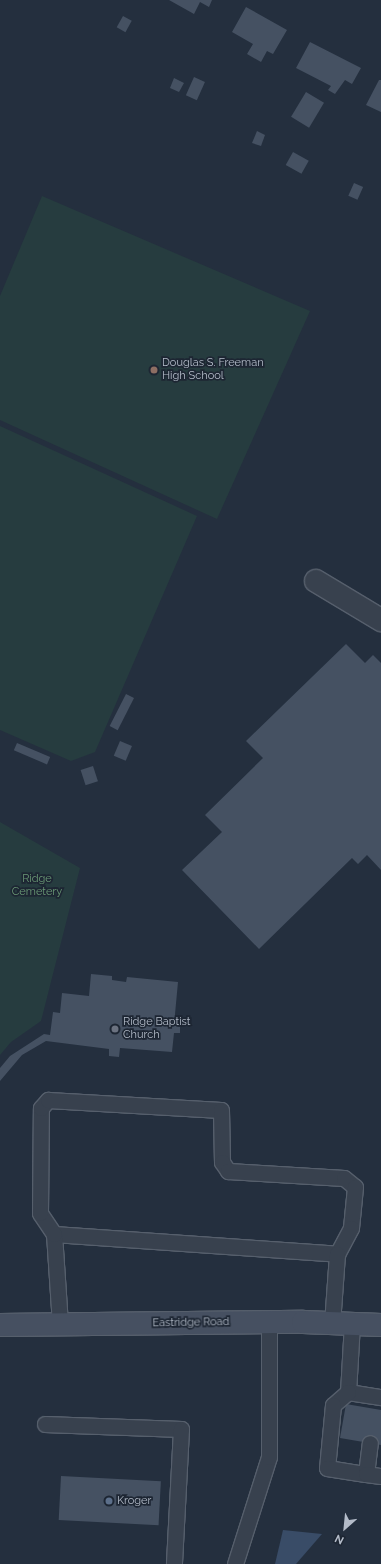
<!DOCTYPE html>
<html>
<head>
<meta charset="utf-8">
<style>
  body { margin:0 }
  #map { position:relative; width:381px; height:1564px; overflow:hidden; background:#242f3e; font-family:Raleway,sans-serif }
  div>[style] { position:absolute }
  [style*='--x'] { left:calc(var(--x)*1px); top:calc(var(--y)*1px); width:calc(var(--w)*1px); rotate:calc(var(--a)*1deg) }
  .green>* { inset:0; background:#263c3f }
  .water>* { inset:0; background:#394c67 }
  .building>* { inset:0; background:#455162; transform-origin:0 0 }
  .roads { filter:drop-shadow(1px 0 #565f6c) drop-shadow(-1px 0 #565f6c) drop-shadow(0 1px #565f6c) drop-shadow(0 -1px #565f6c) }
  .service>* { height:15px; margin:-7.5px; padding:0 7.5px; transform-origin:7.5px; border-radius:7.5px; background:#38414e }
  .minor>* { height:22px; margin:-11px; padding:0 11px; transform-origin:11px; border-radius:11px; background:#38414e }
  .secondary>* { height:22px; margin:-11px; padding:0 11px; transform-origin:11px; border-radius:11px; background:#465061 }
  .dots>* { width:11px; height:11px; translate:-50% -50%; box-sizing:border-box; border:2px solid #1d2633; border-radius:50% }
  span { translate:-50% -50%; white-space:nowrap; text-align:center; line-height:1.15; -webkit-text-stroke:3.5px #1d2633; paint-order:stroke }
  .poi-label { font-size:11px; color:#b4bcc9 }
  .left { translate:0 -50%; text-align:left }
  .park-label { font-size:11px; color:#6b9a76 }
  .street-label { font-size:11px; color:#b4bcc9 }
  .north { position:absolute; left:325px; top:1508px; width:40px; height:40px; -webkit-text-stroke:3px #1d2633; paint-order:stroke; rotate:207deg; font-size:11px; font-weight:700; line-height:16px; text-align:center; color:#b4bcc9 }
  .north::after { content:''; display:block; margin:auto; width:14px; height:18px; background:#b4bcc9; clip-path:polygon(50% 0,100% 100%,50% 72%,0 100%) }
</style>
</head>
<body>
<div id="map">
  <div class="green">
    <div style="clip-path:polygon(42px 196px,310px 311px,217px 519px,0 420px,0 296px)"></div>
    <div style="clip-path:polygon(0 426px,197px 516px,95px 752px,71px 761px,0 730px)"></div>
    <div style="clip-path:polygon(0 822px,80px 868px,41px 1021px,11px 1042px,0 1055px)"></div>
  </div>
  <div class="water">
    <div style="clip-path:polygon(283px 1530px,322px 1534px,296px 1564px,275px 1564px)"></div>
  </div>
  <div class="building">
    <div style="clip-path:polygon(169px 0,212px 0,209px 7px,200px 2px,194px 14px)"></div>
    <div style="clip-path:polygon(246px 7px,287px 30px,273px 54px,267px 51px,261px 62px,247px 54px,253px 44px,232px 32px)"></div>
    <div style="left:123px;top:16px;width:10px;height:13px;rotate:29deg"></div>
    <div style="clip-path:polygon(310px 42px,361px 68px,352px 84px,345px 80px,335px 94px,328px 90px,331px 86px,296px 68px)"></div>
    <div style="left:194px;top:77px;width:12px;height:20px;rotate:24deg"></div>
    <div style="clip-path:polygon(174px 78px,184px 83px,179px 92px,170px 88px)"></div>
    <div style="clip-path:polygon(379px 80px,381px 80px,381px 112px,366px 105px)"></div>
    <div style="left:306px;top:92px;width:21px;height:29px;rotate:31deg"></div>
    <div style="clip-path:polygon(257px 131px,265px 135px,261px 146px,252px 143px)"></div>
    <div style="left:293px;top:152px;width:18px;height:15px;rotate:29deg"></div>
    <div style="left:354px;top:183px;width:10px;height:14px;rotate:24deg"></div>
    <div style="clip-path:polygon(346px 644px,365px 663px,373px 655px,381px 663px,381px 870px,367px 855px,358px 864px,352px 858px,259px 949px,182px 870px,222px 832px,205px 815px,263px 758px,246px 741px)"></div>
    <div style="left:126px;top:694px;width:9px;height:36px;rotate:27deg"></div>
    <div style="left:120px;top:741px;width:13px;height:16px;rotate:23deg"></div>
    <div style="left:17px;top:743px;width:36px;height:8px;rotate:23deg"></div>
    <div style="left:93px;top:766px;width:16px;height:13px;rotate:72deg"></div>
    <div style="clip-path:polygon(91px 974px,112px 976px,112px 980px,126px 982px,127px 977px,178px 982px,174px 1025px,180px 1026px,180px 1033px,174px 1033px,172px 1052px,120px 1048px,119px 1057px,109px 1056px,109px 1049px,46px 1041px,22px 1055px,0 1081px,0 1068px,10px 1056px,44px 1034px,50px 1035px,53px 1012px,60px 1013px,62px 993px,89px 996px)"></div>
    <div style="clip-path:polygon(346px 1404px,381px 1410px,381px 1445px,340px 1438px)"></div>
    <div style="left:61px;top:1476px;width:100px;height:44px;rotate:3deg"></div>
  </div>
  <div class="roads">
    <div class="service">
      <div style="--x:54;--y:1234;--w:284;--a:4"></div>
      <div style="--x:352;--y:1323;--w:69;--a:93.3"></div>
      <div style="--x:348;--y:1392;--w:33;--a:9"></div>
      <div style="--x:60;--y:1324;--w:90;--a:-93.8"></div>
      <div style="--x:54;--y:1234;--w:25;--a:-124"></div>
      <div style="--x:40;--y:1213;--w:105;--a:-89.5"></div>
      <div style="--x:41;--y:1108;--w:11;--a:-49"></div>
      <div style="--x:48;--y:1100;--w:173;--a:3.3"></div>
      <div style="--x:221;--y:1110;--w:52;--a:88.9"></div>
      <div style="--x:222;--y:1162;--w:11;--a:56"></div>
      <div style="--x:228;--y:1171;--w:116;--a:3.5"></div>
      <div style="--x:344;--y:1178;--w:14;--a:39"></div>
      <div style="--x:355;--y:1187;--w:41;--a:95.6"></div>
      <div style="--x:351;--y:1228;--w:30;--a:118"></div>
      <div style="--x:337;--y:1254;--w:69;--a:94.1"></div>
      <div style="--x:348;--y:1392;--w:20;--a:139"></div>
      <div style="--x:333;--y:1405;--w:63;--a:95.4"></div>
      <div style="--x:327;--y:1468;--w:39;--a:9"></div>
      <div style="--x:366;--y:1474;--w:31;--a:-83"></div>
      <div style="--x:45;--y:1424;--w:136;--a:2.1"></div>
      <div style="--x:181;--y:1429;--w:135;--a:93"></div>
      <div style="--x:366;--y:1474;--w:15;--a:8"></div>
      <div style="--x:235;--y:1564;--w:112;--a:-72.4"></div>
      <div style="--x:269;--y:1457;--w:135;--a:-90"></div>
    </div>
    <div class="minor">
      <div style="--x:316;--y:581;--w:76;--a:31"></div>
    </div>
    <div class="secondary">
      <div style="--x:0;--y:1325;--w:303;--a:-0.6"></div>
      <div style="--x:303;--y:1322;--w:78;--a:2.2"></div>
    </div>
  </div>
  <div class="dots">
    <div style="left:154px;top:370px;background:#8d6e63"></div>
    <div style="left:115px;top:1029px;background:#6b7280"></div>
    <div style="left:109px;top:1501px;background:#5c6f8a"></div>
  </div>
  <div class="poi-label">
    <span class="left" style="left:162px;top:370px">Douglas S. Freeman<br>High School</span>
    <span class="left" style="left:123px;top:1029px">Ridge Baptist<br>Church</span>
    <span class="left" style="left:117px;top:1501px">Kroger</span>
  </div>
  <div class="park-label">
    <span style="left:37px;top:886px">Ridge<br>Cemetery</span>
  </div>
  <div class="street-label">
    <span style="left:191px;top:1323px;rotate:-1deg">Eastridge Road</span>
  </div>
  <div class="north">N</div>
</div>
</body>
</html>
